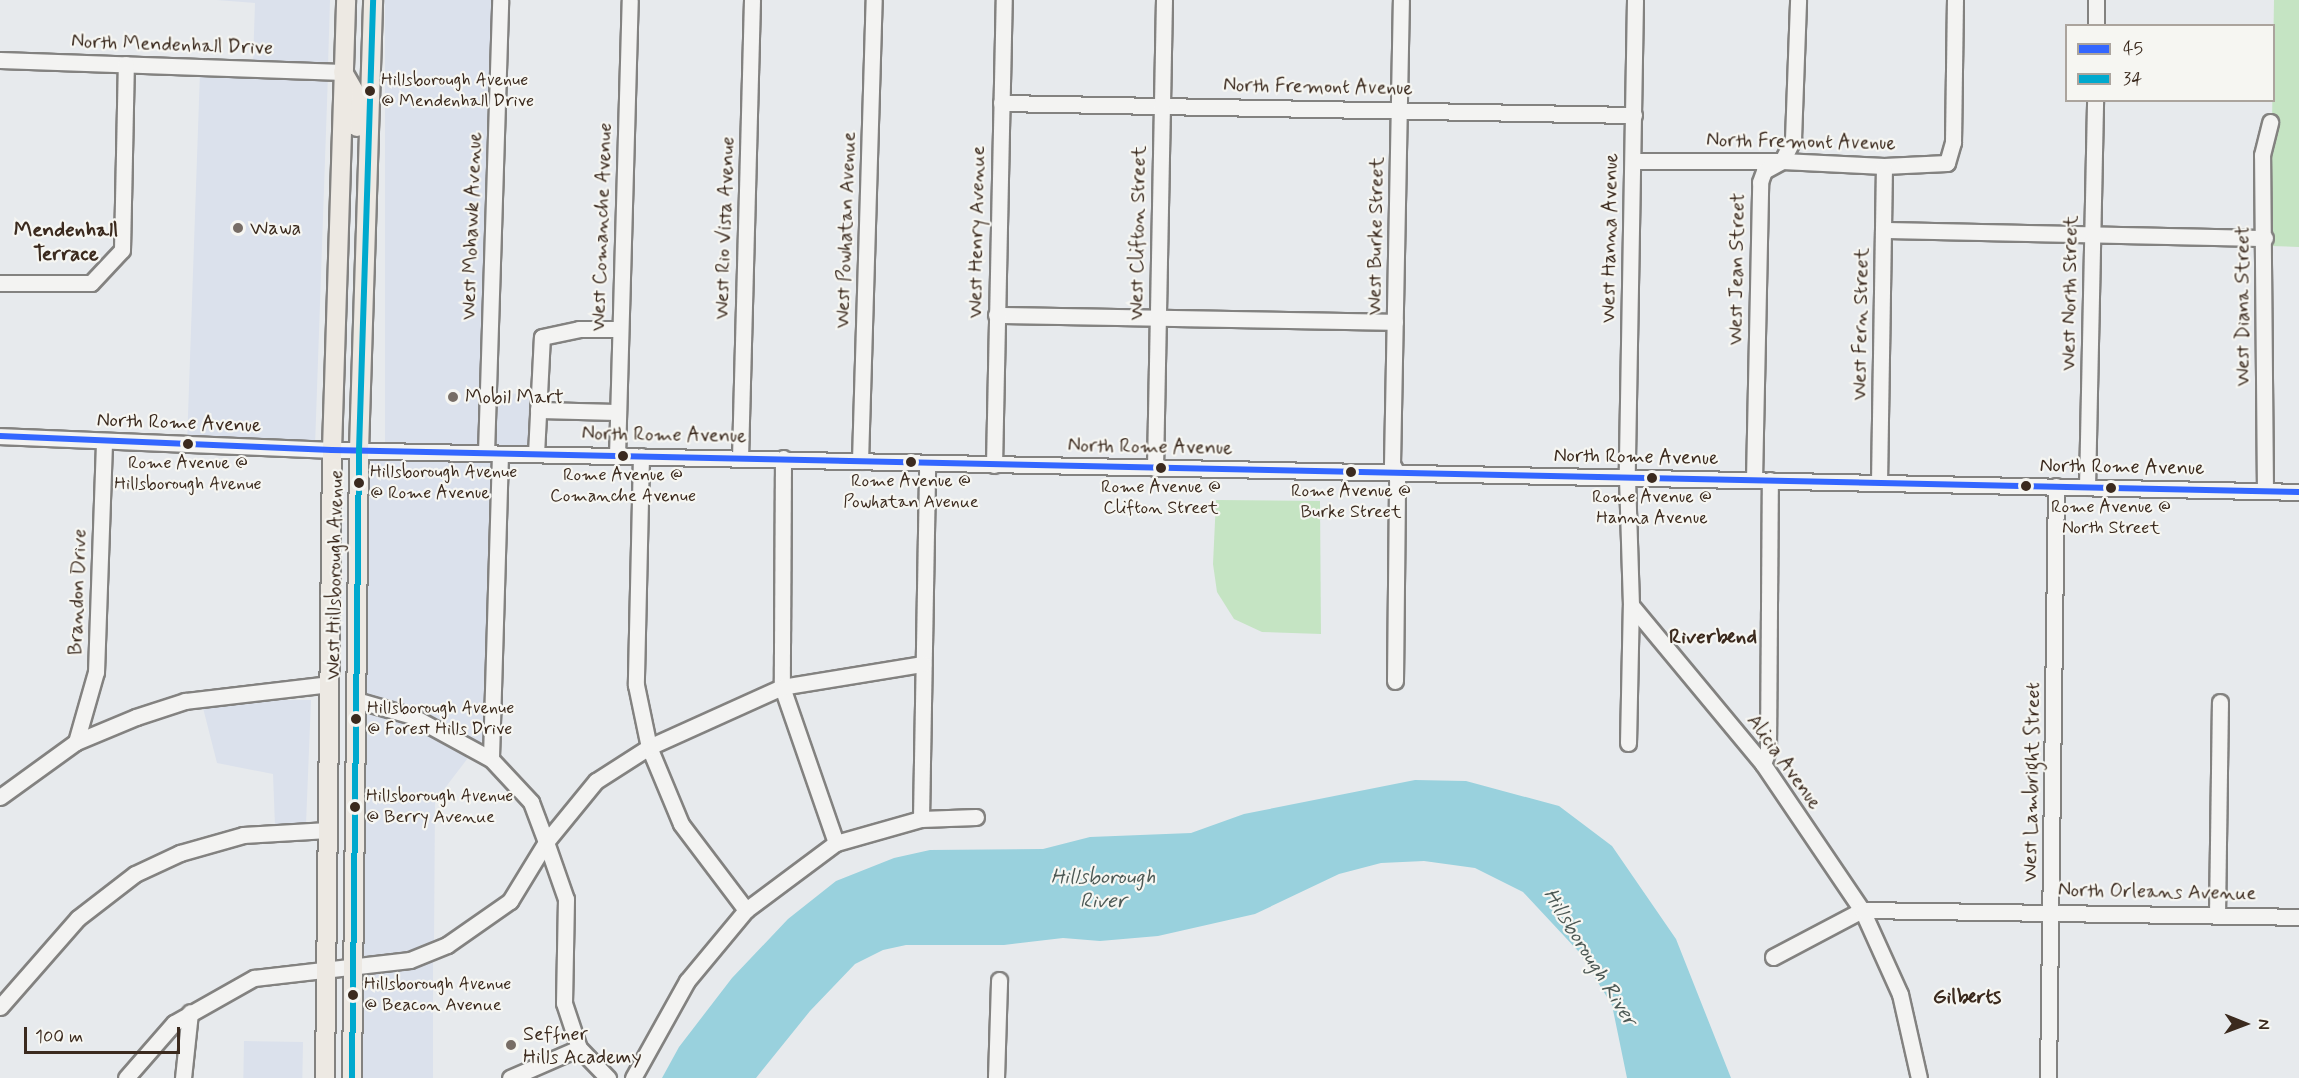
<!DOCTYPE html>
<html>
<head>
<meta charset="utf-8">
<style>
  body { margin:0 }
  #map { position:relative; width:2299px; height:1078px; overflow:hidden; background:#e7eaed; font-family:Mynerve,sans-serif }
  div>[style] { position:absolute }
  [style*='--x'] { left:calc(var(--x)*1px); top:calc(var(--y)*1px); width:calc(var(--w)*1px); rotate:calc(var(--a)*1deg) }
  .built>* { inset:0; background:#dbe1ec; transform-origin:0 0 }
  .green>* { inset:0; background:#c5e4c3 }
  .water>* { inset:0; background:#99d1dd }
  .roads { filter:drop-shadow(2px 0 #838280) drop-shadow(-2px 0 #838280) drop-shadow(0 2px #838280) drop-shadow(0 -2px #838280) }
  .minor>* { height:15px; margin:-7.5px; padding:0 7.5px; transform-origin:7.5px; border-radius:7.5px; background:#f3f3f2 }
  .major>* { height:18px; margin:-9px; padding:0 9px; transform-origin:9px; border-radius:9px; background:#ede9e3 }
  .bus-1>* { height:6px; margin:-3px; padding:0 3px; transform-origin:3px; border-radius:3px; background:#36f }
  .bus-2>* { height:6px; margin:-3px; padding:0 3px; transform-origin:3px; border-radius:3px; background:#00a9ce }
  .dots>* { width:16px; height:16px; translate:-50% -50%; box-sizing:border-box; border:3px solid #f6f6f2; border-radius:50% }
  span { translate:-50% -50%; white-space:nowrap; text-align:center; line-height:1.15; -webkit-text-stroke:4.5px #f6f6f2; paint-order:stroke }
  .bus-label { font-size:18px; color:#3b2a1e }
  .left { translate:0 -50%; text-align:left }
  .street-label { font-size:20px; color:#3b2a1e }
  .poi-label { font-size:20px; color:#3b2a1e }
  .neighbourhood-label { font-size:21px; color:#3b2a1e; font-weight:700 }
  .water-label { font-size:21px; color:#4d5955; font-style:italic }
  .legend { position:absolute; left:2065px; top:24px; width:210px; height:78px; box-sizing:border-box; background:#f6f6f2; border:2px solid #aba49d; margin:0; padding:8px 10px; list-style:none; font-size:18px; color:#3b2a1e }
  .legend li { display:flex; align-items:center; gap:12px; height:30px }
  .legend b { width:30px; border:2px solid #aba49d }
  .north { position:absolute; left:2215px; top:994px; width:60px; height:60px; -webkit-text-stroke:4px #f6f6f2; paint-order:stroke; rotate:91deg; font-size:16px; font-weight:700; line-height:24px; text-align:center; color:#3b2a1e }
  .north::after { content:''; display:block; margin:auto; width:21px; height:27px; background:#3b2a1e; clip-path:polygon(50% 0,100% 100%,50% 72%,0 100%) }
  .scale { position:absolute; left:24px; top:1027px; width:156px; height:27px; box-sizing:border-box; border:3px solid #3b2a1e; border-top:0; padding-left:8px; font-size:18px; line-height:21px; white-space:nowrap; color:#3b2a1e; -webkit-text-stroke:4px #f6f6f2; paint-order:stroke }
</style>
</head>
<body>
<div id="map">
  <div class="built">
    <div style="clip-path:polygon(217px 0,330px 0,328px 66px,253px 63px,255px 3px)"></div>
    <div style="left:385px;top:0;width:109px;height:445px"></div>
    <div style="left:200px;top:72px;width:128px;height:366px;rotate:2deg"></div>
    <div style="left:532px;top:394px;width:55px;height:38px;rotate:91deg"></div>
    <div style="clip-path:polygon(371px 456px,494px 459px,486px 735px,478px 746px,363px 696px)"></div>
    <div style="clip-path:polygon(227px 700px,311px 700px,306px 825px,275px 826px,273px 774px,217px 763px,202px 704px)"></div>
    <div style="clip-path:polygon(363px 708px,409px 721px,471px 754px,435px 801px,434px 944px,408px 955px,361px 961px)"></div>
    <div style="left:433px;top:956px;width:122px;height:74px;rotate:90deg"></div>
    <div style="left:244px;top:1041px;width:59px;height:37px;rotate:1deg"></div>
  </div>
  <div class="green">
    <div style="clip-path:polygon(2274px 0,2299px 0,2299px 247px,2270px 246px)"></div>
    <div style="clip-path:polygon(1216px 500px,1320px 501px,1321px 634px,1262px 632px,1234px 619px,1217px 592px,1213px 564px)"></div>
  </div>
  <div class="water">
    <div style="clip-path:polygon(1415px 780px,1466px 781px,1559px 806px,1612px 846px,1676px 939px,1731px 1078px,1627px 1078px,1612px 1005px,1579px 952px,1523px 892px,1475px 868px,1424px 861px,1381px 863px,1339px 874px,1255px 914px,1158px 936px,1100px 941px,1063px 938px,1004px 945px,906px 945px,883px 950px,855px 964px,810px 1011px,756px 1078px,662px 1078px,679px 1047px,732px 978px,788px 919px,836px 881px,894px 858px,930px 850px,1043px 849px,1090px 837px,1191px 833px,1244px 814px)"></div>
  </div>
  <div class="roads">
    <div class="minor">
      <div style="--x:1635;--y:0;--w:478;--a:91"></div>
      <div style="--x:1627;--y:478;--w:127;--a:88.2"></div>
      <div style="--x:1631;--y:605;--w:207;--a:50.3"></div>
      <div style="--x:1763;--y:764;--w:176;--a:55.9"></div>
      <div style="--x:1862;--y:910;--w:92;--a:65.7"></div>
      <div style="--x:1900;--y:994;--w:86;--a:77.3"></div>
      <div style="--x:2096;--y:26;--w:26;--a:-90"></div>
      <div style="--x:0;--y:60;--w:343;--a:2"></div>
      <div style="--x:1001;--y:103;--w:633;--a:1.09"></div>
      <div style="--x:1633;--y:161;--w:149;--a:0"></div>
      <div style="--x:1782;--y:161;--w:102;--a:2.8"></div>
      <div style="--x:1884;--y:166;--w:63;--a:-2.7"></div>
      <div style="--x:1947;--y:163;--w:22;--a:-74"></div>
      <div style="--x:1953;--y:142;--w:142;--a:-89.2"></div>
      <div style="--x:1883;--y:230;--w:382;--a:1.2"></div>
      <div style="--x:0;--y:283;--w:91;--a:0"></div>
      <div style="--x:91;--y:283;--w:45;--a:-46.8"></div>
      <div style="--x:122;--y:250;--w:186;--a:-88.8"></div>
      <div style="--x:996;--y:315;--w:399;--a:1"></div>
      <div style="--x:538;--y:410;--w:80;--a:1.4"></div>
      <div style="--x:0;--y:436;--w:332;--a:2.4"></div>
      <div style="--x:332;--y:450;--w:1967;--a:1.22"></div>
      <div style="--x:486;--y:453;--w:453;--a:-88.2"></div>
      <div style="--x:500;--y:454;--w:305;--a:91.7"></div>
      <div style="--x:491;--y:759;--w:59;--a:47.1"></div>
      <div style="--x:531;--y:802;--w:43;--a:69.4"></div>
      <div style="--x:546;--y:842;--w:60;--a:70.7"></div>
      <div style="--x:566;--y:899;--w:104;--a:91.1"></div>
      <div style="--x:564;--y:1003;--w:47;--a:71.6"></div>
      <div style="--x:579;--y:1048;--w:42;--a:46"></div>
      <div style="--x:536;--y:454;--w:117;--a:-87.1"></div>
      <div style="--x:542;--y:337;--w:38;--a:-12"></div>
      <div style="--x:579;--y:329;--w:41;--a:0"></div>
      <div style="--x:617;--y:456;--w:456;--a:-88.4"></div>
      <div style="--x:641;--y:456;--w:229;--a:91.3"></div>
      <div style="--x:636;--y:685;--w:63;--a:78.2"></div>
      <div style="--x:649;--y:747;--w:83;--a:67.4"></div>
      <div style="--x:681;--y:824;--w:108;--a:52.9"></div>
      <div style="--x:740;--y:458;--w:458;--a:-88.5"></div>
      <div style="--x:783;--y:458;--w:229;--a:90.3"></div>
      <div style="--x:782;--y:687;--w:165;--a:70.9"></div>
      <div style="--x:860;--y:461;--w:461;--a:-88.3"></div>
      <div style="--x:994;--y:465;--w:465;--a:-88.8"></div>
      <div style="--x:1155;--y:468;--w:468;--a:-88.9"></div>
      <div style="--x:1754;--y:480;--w:298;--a:-88.8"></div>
      <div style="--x:1760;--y:182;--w:12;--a:-70"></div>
      <div style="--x:1764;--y:171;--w:21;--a:-29"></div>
      <div style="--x:1782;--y:161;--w:25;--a:-63"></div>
      <div style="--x:1793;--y:139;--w:139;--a:-87.9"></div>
      <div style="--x:1879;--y:483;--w:317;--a:-89.1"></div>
      <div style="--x:2087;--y:487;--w:387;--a:-88.8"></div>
      <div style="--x:2265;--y:491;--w:336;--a:-90.5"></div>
      <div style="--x:2262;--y:155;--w:34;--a:-76"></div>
      <div style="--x:1395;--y:681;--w:208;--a:-89.4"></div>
      <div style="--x:1397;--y:473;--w:10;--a:-119"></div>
      <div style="--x:1392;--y:464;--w:464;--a:-88.9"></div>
      <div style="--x:356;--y:700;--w:58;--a:15.9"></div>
      <div style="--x:412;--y:716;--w:90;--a:28.6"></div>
      <div style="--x:76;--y:742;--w:73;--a:-74.1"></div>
      <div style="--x:96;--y:672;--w:231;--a:-88"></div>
      <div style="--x:1628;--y:743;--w:138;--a:-88.8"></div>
      <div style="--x:1763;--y:764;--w:15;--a:-70"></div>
      <div style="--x:1768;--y:750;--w:270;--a:-89.6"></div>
      <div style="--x:0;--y:797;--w:94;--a:-35.9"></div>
      <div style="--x:76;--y:742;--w:65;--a:-22.6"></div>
      <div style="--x:136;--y:717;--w:52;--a:-18.1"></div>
      <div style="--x:185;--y:701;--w:145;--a:-6.7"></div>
      <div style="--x:921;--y:819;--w:356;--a:-89"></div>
      <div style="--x:2217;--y:915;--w:213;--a:-89.2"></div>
      <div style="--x:1773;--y:957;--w:101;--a:-27.8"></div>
      <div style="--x:1862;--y:910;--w:437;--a:0.9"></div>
      <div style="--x:0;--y:1007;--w:118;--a:-48.8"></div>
      <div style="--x:78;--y:918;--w:72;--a:-37.7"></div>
      <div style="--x:135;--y:874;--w:50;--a:-25"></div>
      <div style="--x:180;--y:853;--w:66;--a:-15.9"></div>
      <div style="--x:243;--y:835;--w:85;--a:-3.4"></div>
      <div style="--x:126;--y:1078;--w:73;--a:-48.9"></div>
      <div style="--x:174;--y:1023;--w:92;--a:-29.4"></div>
      <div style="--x:254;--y:978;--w:157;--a:-6.6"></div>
      <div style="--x:410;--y:960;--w:40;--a:-22"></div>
      <div style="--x:447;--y:945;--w:77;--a:-34.9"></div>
      <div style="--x:510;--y:901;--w:69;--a:-58.6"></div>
      <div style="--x:546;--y:842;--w:79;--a:-50.7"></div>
      <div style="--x:596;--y:781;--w:63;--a:-32.7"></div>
      <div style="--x:649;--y:747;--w:146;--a:-24.3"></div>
      <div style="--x:782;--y:687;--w:143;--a:-9.3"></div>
      <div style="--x:183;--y:1078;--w:66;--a:-83.9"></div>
      <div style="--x:510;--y:1078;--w:75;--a:-23.5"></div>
      <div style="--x:633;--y:1078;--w:111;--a:-60.9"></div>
      <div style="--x:687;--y:981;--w:92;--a:-50.3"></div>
      <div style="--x:746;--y:910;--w:112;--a:-36.7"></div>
      <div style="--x:836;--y:843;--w:88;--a:-15.8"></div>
      <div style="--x:921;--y:819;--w:55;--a:-2.1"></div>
      <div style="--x:996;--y:1078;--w:98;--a:-88.2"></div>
      <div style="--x:2048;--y:1078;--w:592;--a:-89.23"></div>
    </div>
    <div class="major">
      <div style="--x:343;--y:72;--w:28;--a:60"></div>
      <div style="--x:357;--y:96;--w:31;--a:90"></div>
      <div style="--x:325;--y:1078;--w:628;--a:-89.36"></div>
      <div style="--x:332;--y:450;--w:450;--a:-88.2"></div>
      <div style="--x:352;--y:1078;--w:628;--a:-89.36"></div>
      <div style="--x:359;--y:450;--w:450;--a:-88.2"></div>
    </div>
  </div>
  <div class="bus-1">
    <div style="--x:0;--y:436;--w:332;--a:2.4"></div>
    <div style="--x:332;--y:450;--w:1967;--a:1.22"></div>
  </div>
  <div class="bus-2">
    <div style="--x:352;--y:1078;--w:628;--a:-89.36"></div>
    <div style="--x:359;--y:450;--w:450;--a:-88.2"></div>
  </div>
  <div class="dots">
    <div style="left:370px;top:91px;background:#3b2a1e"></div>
    <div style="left:238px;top:228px;background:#776d66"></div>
    <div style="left:453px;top:397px;background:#776d66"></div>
    <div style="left:188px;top:444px;background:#3b2a1e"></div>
    <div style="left:623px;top:456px;background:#3b2a1e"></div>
    <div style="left:911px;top:462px;background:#3b2a1e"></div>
    <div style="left:1161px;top:468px;background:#3b2a1e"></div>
    <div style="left:1351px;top:472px;background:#3b2a1e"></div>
    <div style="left:1652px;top:478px;background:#3b2a1e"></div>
    <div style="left:359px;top:483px;background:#3b2a1e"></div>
    <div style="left:2026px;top:486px;background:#3b2a1e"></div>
    <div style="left:2111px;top:488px;background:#3b2a1e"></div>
    <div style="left:356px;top:719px;background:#3b2a1e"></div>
    <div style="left:355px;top:807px;background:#3b2a1e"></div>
    <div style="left:353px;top:995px;background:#3b2a1e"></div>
    <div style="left:511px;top:1045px;background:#776d66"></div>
  </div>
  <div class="bus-label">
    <span class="left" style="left:381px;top:91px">Hillsborough Avenue<br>@ Mendenhall Drive</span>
    <span style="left:188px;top:474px">Rome Avenue @<br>Hillsborough Avenue</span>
    <span class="left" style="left:370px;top:483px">Hillsborough Avenue<br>@ Rome Avenue</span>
    <span style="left:623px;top:486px">Rome Avenue @<br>Comanche Avenue</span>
    <span style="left:911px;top:492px">Rome Avenue @<br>Powhatan Avenue</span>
    <span style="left:1161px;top:498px">Rome Avenue @<br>Clifton Street</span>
    <span style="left:1351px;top:502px">Rome Avenue @<br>Burke Street</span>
    <span style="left:1652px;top:508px">Rome Avenue @<br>Hanna Avenue</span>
    <span style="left:2111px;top:518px">Rome Avenue @<br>North Street</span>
    <span class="left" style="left:367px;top:719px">Hillsborough Avenue<br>@ Forest Hills Drive</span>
    <span class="left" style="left:366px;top:807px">Hillsborough Avenue<br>@ Berry Avenue</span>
    <span class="left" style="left:364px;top:995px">Hillsborough Avenue<br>@ Beacon Avenue</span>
  </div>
  <div class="street-label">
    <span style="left:172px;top:45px;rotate:2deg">North Mendenhall Drive</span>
    <span style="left:1318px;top:87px;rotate:1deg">North Fremont Avenue</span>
    <span style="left:1801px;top:142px;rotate:1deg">North Fremont Avenue</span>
    <span style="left:472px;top:226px;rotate:-88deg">West Mohawk Avenue</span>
    <span style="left:602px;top:227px;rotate:-88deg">West Comanche Avenue</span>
    <span style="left:725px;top:228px;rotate:-88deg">West Rio Vista Avenue</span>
    <span style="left:846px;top:230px;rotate:-88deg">West Powhatan Avenue</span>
    <span style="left:977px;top:232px;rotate:-89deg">West Henry Avenue</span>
    <span style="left:1138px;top:233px;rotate:-89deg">West Clifton Street</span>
    <span style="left:1376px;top:236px;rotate:-89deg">West Burke Street</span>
    <span style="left:1610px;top:238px;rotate:-89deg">West Hanna Avenue</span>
    <span style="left:1737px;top:269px;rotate:-89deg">West Jean Street</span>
    <span style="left:2070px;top:293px;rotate:-89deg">West North Street</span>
    <span style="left:2243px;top:306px;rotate:-90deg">West Diana Street</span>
    <span style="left:1861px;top:324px;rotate:-89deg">West Fern Street</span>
    <span style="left:179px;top:423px;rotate:2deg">North Rome Avenue</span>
    <span style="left:664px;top:435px;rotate:1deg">North Rome Avenue</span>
    <span style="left:1150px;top:447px;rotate:1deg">North Rome Avenue</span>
    <span style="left:1636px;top:457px;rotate:1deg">North Rome Avenue</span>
    <span style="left:2122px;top:467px;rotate:1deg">North Rome Avenue</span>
    <span style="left:335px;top:575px;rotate:-89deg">West Hillsborough Avenue</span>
    <span style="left:78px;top:592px;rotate:-88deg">Brandon Drive</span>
    <span style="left:1784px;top:762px;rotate:54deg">Alicia Avenue</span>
    <span style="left:2032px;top:782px;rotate:-89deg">West Lambright Street</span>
    <span style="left:2157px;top:892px;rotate:1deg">North Orleans Avenue</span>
  </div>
  <div class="poi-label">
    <span class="left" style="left:250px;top:228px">Wawa</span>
    <span class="left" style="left:465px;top:397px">Mobil Mart</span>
    <span class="left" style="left:523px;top:1046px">Seffner<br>Hills Academy</span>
  </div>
  <div class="neighbourhood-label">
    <span style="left:66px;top:242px">Mendenhall<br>Terrace</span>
    <span style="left:1713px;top:637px">Riverbend</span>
    <span style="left:1967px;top:997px">Gilberts</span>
  </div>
  <div class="water-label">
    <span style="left:1103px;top:889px">Hillsborough<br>River</span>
    <span style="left:1590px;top:957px;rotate:58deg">Hillsborough River</span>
  </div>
  <ul class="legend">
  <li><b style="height:8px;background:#36f"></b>45</li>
  <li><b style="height:8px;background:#00a9ce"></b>34</li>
  </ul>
  <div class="north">N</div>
  <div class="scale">100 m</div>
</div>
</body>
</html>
